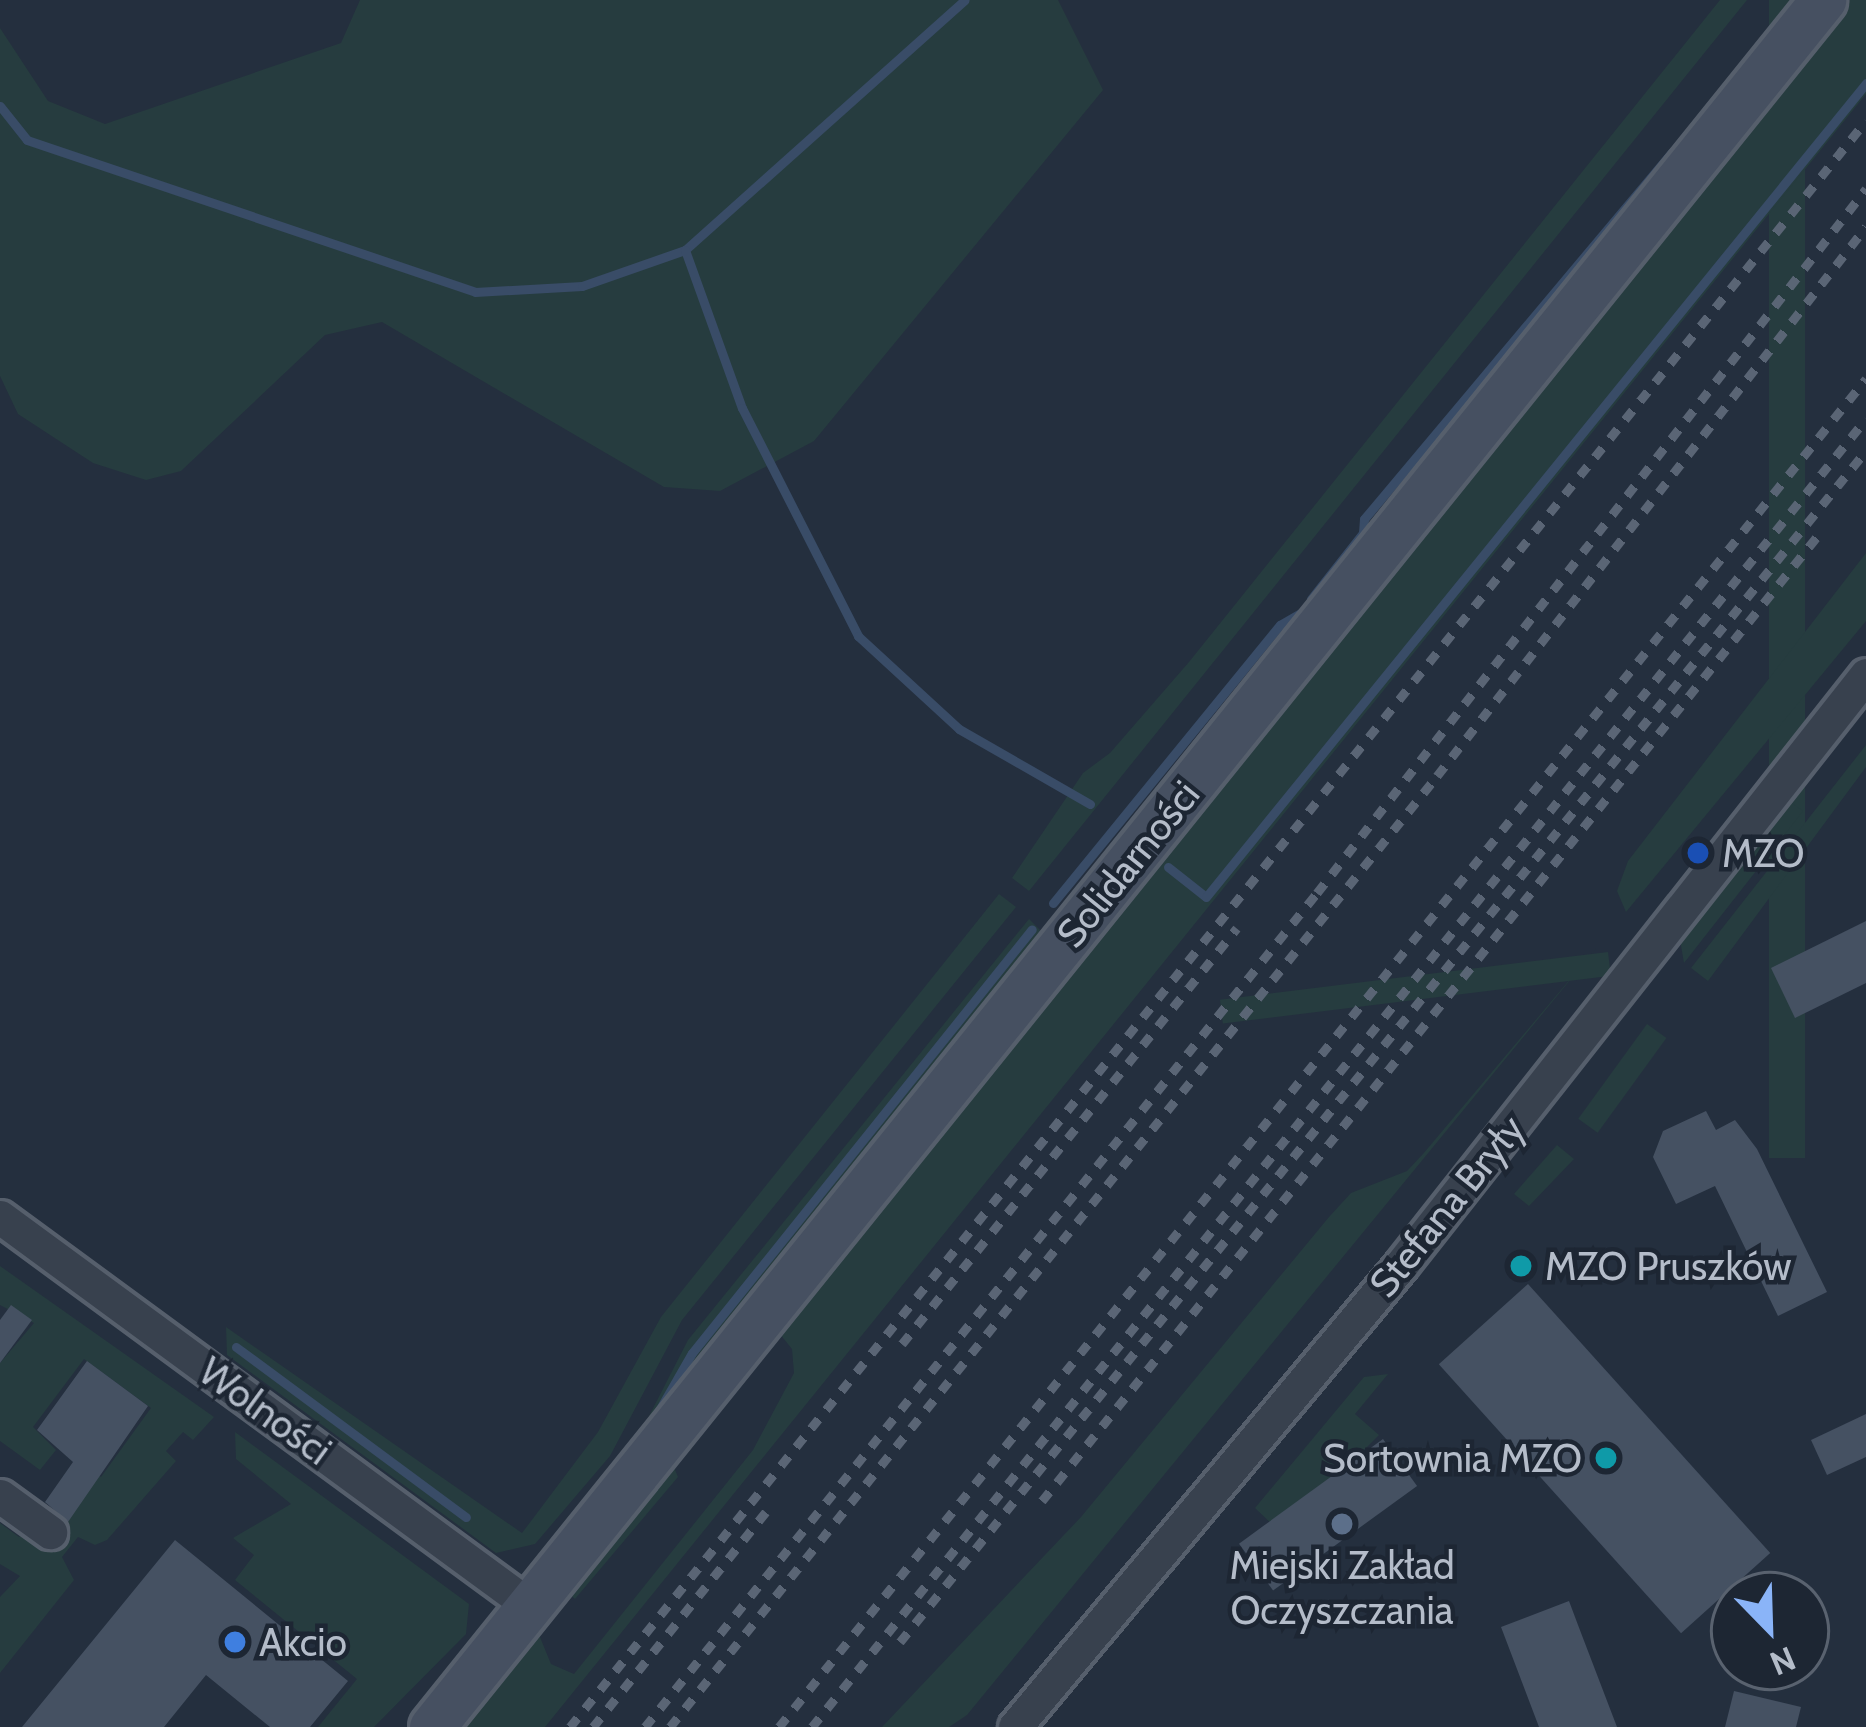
<!DOCTYPE html>
<html>
<head>
<meta charset="utf-8">
<style>
  body { margin:0 }
  #map { position:relative; width:1866px; height:1727px; overflow:hidden; background:#242f3e; font-family:Cabin,sans-serif }
  div>[style] { position:absolute }
  [style*='--x'] { left:calc(var(--x)*1px); top:calc(var(--y)*1px); width:calc(var(--w)*1px); rotate:calc(var(--a)*1deg) }
  .green>* { inset:0; background:#263c3f; transform-origin:0 0 }
  .stream>* { height:9px; margin:-4.5px; padding:0 4.5px; transform-origin:4.5px; border-radius:4.5px; background:#394c67 }
  .building>* { inset:0; background:#455162; transform-origin:0 0 }
  .roads { filter:drop-shadow(3px 0 #565f6c) drop-shadow(-3px 0 #565f6c) drop-shadow(0 3px #565f6c) drop-shadow(0 -3px #565f6c) }
  .street>* { height:33px; margin:-16.5px; padding:0 16.5px; transform-origin:16.5px; border-radius:16.5px; background:#38414e }
  .secondary>* { height:45px; margin:-22.5px; padding:0 22.5px; transform-origin:22.5px; border-radius:22.5px; background:#465061 }
  .rail>* { height:9px; margin-top:-4.5px; transform-origin:0; background:repeating-linear-gradient(90deg,#5a6575 0 12px,transparent 0 24px) }
  .dots>* { width:33px; height:33px; translate:-50% -50%; box-sizing:border-box; border:6px solid #1d2633; border-radius:50% }
  span { translate:-50% -50%; white-space:nowrap; text-align:center; line-height:1.15; -webkit-text-stroke:9px #1d2633; paint-order:stroke }
  .poi-label { font-size:39px; color:#b4bcc9 }
  .left { translate:0 -50%; text-align:left }
  .right { translate:-100% -50%; text-align:right }
  .street-label { font-size:39px; color:#b4bcc9 }
  .north { position:absolute; left:1710px; top:1571px; width:120px; height:120px; box-sizing:border-box; background:#1d2633; border:3px solid #59626f; border-radius:50%; rotate:157deg; font-size:33px; font-weight:700; line-height:48px; text-align:center; color:#b4bcc9 }
  .north::after { content:''; display:block; margin:auto; width:42px; height:54px; background:#8ab4f8; clip-path:polygon(50% 0,100% 100%,50% 72%,0 100%) }
</style>
</head>
<body>
<div id="map">
  <div class="green">
    <div style="clip-path:polygon(360px 0,1058px 0,1103px 90px,814px 441px,720px 491px,664px 487px,382px 322px,325px 335px,181px 471px,146px 480px,93px 463px,18px 414px,0 376px,0 28px,48px 101px,105px 124px,341px 43px)"></div>
    <div style="clip-path:polygon(1720px 0,1747px 0,1029px 891px,1012px 878px,1083px 773px,1110px 753px,1189px 662px)"></div>
    <div style="left:1769px;top:0;width:36px;height:1158px"></div>
    <div style="clip-path:polygon(1845px 0,1866px 0,1866px 94px,545px 1727px,453px 1727px,535px 1625px,551px 1664px,574px 1674px,753px 1450px,794px 1373px,792px 1349px,775px 1328px)"></div>
    <div style="clip-path:polygon(1866px 553px,1866px 621px,1626px 912px,1617px 891px,1628px 861px)"></div>
    <div style="clip-path:polygon(1866px 745px,1866px 767px,1708px 981px,1691px 968px)"></div>
    <div style="clip-path:polygon(1786px 799px,1803px 811px,1684px 963px,1679px 934px)"></div>
    <div style="clip-path:polygon(999px 894px,1016px 907px,682px 1320px,610px 1456px,535px 1544px,496px 1553px,227px 1355px,226px 1327px,522px 1533px,598px 1432px,661px 1317px)"></div>
    <div style="clip-path:polygon(1029px 919px,1045px 935px,624px 1465px,688px 1340px)"></div>
    <div style="clip-path:polygon(1598px 946px,967px 1715px,949px 1727px,882px 1727px,1081px 1517px,1329px 1217px,1351px 1193px,1407px 1171px,1423px 1154px)"></div>
    <div style="left:1608px;top:952px;width:24px;height:391px;rotate:83deg"></div>
    <div style="left:1647px;top:1024px;width:24px;height:117px;rotate:36deg"></div>
    <div style="clip-path:polygon(1557px 1145px,1574px 1159px,1529px 1206px,1514px 1194px)"></div>
    <div style="clip-path:polygon(0 1266px,214px 1417px,193px 1440px,183px 1432px,166px 1451px,176px 1461px,107px 1540px,95px 1545px,78px 1537px,62px 1557px,74px 1580px,0 1673px,0 1597px,20px 1576px,0 1564px,0 1523px,19px 1537px,51px 1514px,66px 1524px,88px 1468px,101px 1477px,151px 1408px,84px 1359px,33px 1427px,56px 1450px,40px 1470px,0 1441px,0 1363px,34px 1323px,0 1305px)"></div>
    <div style="clip-path:polygon(1388px 1374px,1355px 1414px,1379px 1435px,1281px 1533px,1255px 1508px,1364px 1377px)"></div>
    <div style="clip-path:polygon(235px 1432px,469px 1604px,466px 1634px,374px 1727px,318px 1727px,357px 1679px,235px 1580px,254px 1555px,233px 1538px,291px 1504px,236px 1459px)"></div>
    <div style="clip-path:polygon(670px 1458px,678px 1477px,575px 1599px,564px 1589px)"></div>
  </div>
  <div class="stream">
    <div style="--x:0;--y:106;--w:43;--a:51.5"></div>
    <div style="--x:27;--y:140;--w:473;--a:18.7"></div>
    <div style="--x:475;--y:292;--w:107;--a:-3.2"></div>
    <div style="--x:582;--y:286;--w:109;--a:-19.3"></div>
    <div style="--x:685;--y:250;--w:375;--a:-41.8"></div>
    <div style="--x:685;--y:250;--w:168;--a:70.2"></div>
    <div style="--x:742;--y:408;--w:256;--a:63"></div>
    <div style="--x:858;--y:636;--w:137;--a:42.6"></div>
    <div style="--x:959;--y:729;--w:151;--a:29.8"></div>
    <div style="--x:1311;--y:599;--w:84;--a:-51.8"></div>
    <div style="--x:1363;--y:533;--w:14;--a:-86"></div>
    <div style="--x:1364;--y:519;--w:479;--a:-50"></div>
    <div style="--x:1168;--y:867;--w:48;--a:38.3"></div>
    <div style="--x:1206;--y:897;--w:1048;--a:-50.96"></div>
    <div style="--x:1053;--y:903;--w:359;--a:-50.8"></div>
    <div style="--x:1280;--y:625;--w:24;--a:-30"></div>
    <div style="--x:236;--y:1347;--w:286;--a:36.5"></div>
    <div style="--x:657;--y:1414;--w:70;--a:-60.2"></div>
    <div style="--x:692;--y:1353;--w:543;--a:-51.27"></div>
  </div>
  <div class="building">
    <div style="clip-path:polygon(1866px 921px,1866px 983px,1795px 1018px,1771px 968px)"></div>
    <div style="clip-path:polygon(1706px 1111px,1716px 1130px,1735px 1120px,1757px 1149px,1827px 1292px,1778px 1316px,1715px 1186px,1676px 1204px,1653px 1157px,1663px 1131px)"></div>
    <div style="left:1528px;top:1284px;width:362px;height:120px;rotate:48deg"></div>
    <div style="clip-path:polygon(11px 1305px,32px 1320px,0 1363px,0 1320px)"></div>
    <div style="clip-path:polygon(87px 1361px,148px 1406px,68px 1522px,45px 1502px,73px 1462px,37px 1430px)"></div>
    <div style="clip-path:polygon(1866px 1414px,1866px 1457px,1827px 1475px,1811px 1440px)"></div>
    <div style="left:1383px;top:1439px;width:58px;height:178px;rotate:54deg"></div>
    <div style="clip-path:polygon(175px 1540px,348px 1681px,310px 1727px,270px 1727px,206px 1675px,164px 1727px,22px 1727px)"></div>
    <div style="clip-path:polygon(1569px 1601px,1578px 1625px,1617px 1727px,1539px 1727px,1501px 1627px)"></div>
    <div style="clip-path:polygon(1734px 1691px,1801px 1707px,1796px 1727px,1725px 1727px)"></div>
  </div>
  <div class="roads">
    <div class="street">
      <div style="--x:0;--y:1217;--w:657;--a:36.28"></div>
      <div style="--x:0;--y:1496;--w:62;--a:35.8"></div>
      <div style="--x:1015;--y:1727;--w:602;--a:-50.12"></div>
      <div style="--x:1401;--y:1265;--w:751;--a:-51.76"></div>
    </div>
    <div class="secondary">
      <div style="--x:432;--y:1727;--w:2218;--a:-51.15"></div>
    </div>
  </div>
  <div class="rail">
    <div style="--x:902;--y:1344;--w:534;--a:-51.16"></div>
    <div style="--x:1042;--y:1501;--w:1242;--a:-51.21"></div>
    <div style="--x:900;--y:1642;--w:1534;--a:-50.96"></div>
    <div style="--x:570;--y:1727;--w:2064;--a:-51.1"></div>
    <div style="--x:593;--y:1727;--w:276;--a:-51.2"></div>
    <div style="--x:645;--y:1727;--w:1071;--a:-51.14"></div>
    <div style="--x:1317;--y:893;--w:893;--a:-52.05"></div>
    <div style="--x:670;--y:1727;--w:1222;--a:-51.11"></div>
    <div style="--x:1437;--y:776;--w:697;--a:-52"></div>
    <div style="--x:779;--y:1727;--w:1732;--a:-51.12"></div>
    <div style="--x:812;--y:1727;--w:1680;--a:-51.14"></div>
  </div>
  <div class="dots">
    <div style="left:1698px;top:853px;background:#1a4fb4"></div>
    <div style="left:1521px;top:1266px;background:#0f9aa8"></div>
    <div style="left:1606px;top:1458px;background:#0f9aa8"></div>
    <div style="left:1342px;top:1524px;background:#5c6f8a"></div>
    <div style="left:235px;top:1642px;background:#3f7fe0"></div>
  </div>
  <div class="poi-label">
    <span class="left" style="left:1722px;top:853px">MZO</span>
    <span class="left" style="left:1545px;top:1266px">MZO Pruszków</span>
    <span class="right" style="left:1582px;top:1458px">Sortownia MZO</span>
    <span style="left:1342px;top:1588px">Miejski Zakład<br>Oczyszczania</span>
    <span class="left" style="left:259px;top:1642px">Akcio</span>
  </div>
  <div class="street-label">
    <span style="left:1128px;top:864px;rotate:-51deg">Solidarności</span>
    <span style="left:1447px;top:1206px;rotate:-51deg">Stefana Bryły</span>
    <span style="left:265px;top:1411px;rotate:36deg">Wolności</span>
  </div>
  <div class="north">N</div>
</div>
</body>
</html>
